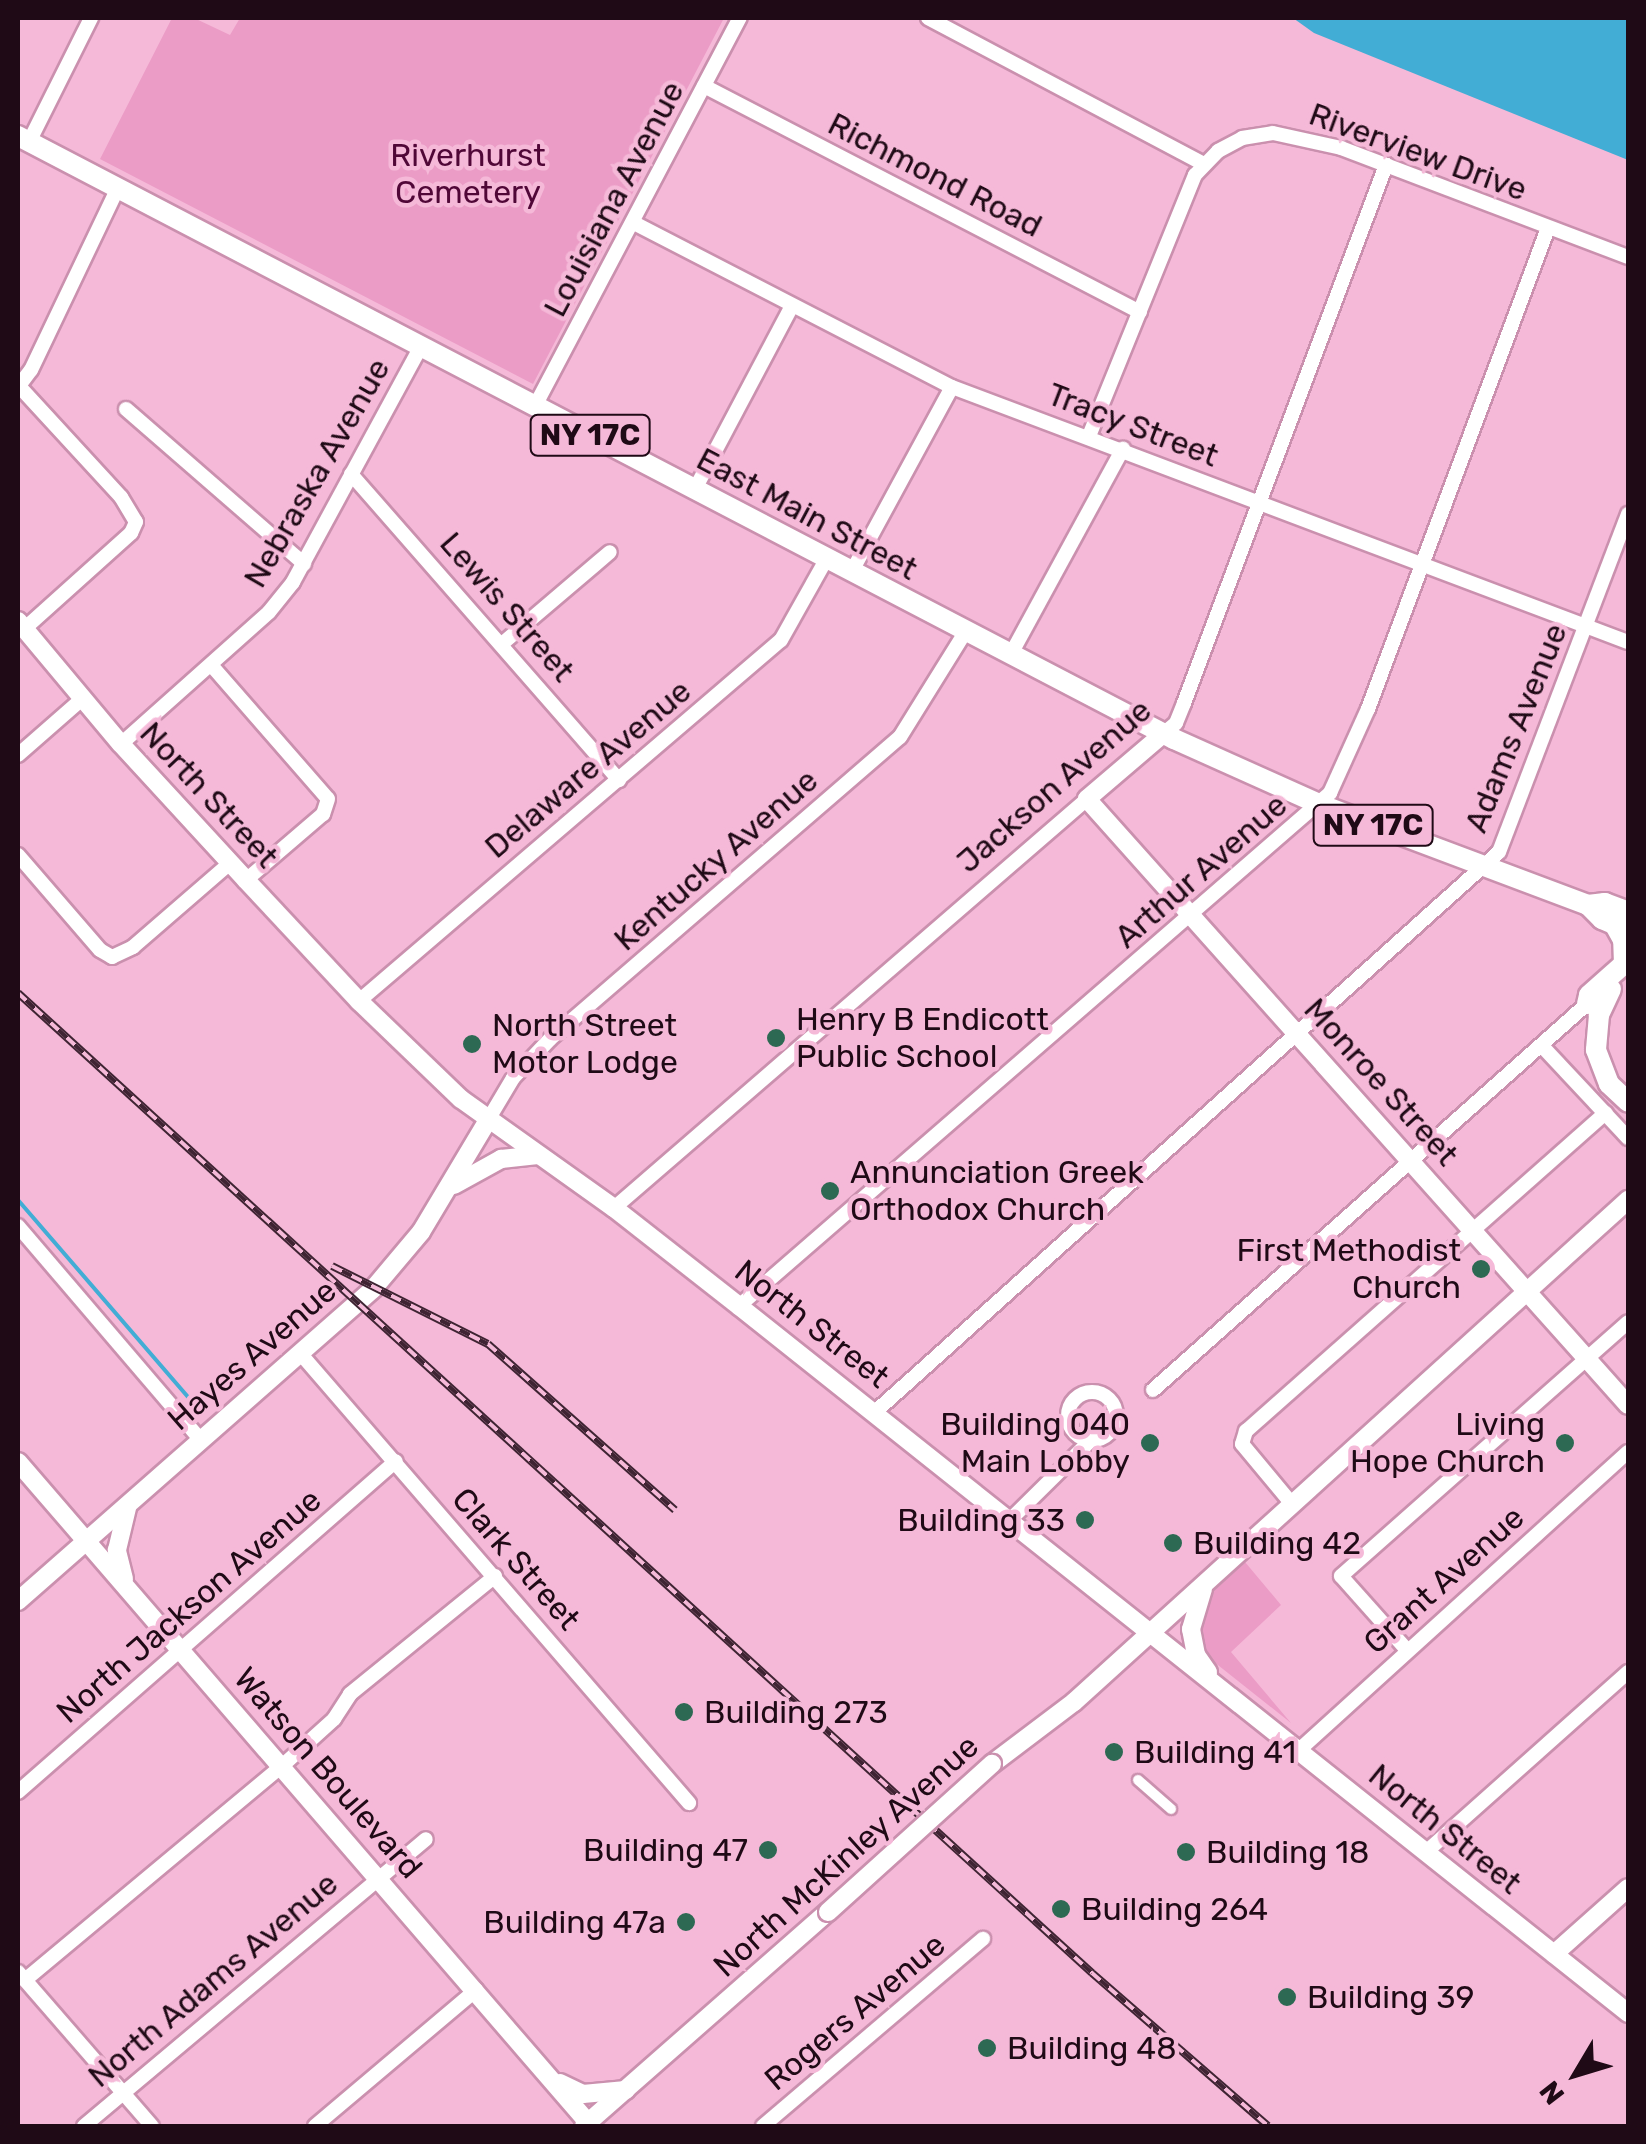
<!DOCTYPE html>
<html>
<head>
<meta charset="utf-8">
<style>
  body { margin:0 }
  #map { position:relative; width:1646px; height:2144px; overflow:hidden; background:#f5b9d8; font-family:Rubik,sans-serif }
  div>[style] { position:absolute }
  [style*='--x'] { left:calc(var(--x)*1px); top:calc(var(--y)*1px); width:calc(var(--w)*1px); rotate:calc(var(--a)*1deg) }
  .green>* { inset:0; background:#eb9cc6 }
  .water>* { inset:0; background:#42add5 }
  .stream>* { height:4px; margin:-2px; padding:0 2px; transform-origin:2px; border-radius:2px; background:#42add5 }
  .roads { filter:drop-shadow(2px 0 #ca90ae) drop-shadow(-2px 0 #ca90ae) drop-shadow(0 2px #ca90ae) drop-shadow(0 -2px #ca90ae) }
  .pedestrian>* { height:10px; margin:-5px; padding:0 5px; transform-origin:5px; border-radius:5px; background:#fff }
  .minor>* { height:14px; margin:-7px; padding:0 7px; transform-origin:7px; border-radius:7px; background:#fff }
  .minor>.ring { margin:-7px; padding:0; box-sizing:content-box; background:none; border:14px solid #fff; border-radius:50% }
  .tertiary>* { height:18px; margin:-9px; padding:0 9px; transform-origin:9px; border-radius:9px; background:#fff }
  .primary>* { height:20px; margin:-10px; padding:0 10px; transform-origin:10px; border-radius:10px; background:#fff }
  .rail>* { height:8px; margin-top:-4px; transform-origin:0; background:repeating-linear-gradient(90deg,#f5b9d8 0 11px,#3f2433 0 22px); box-sizing:border-box; border-block:2px solid #3f2433 }
  .bridges { filter:drop-shadow(2px 0 #ca90ae) drop-shadow(-2px 0 #ca90ae) drop-shadow(0 2px #ca90ae) drop-shadow(0 -2px #ca90ae) }
  .tertiary-bridge>* { height:18px; margin:-9px; padding:0 9px; transform-origin:9px; border-radius:9px; background:#fff }
  .dots>* { width:28px; height:28px; translate:-50% -50%; box-sizing:border-box; border:5px solid #f5b9d8; border-radius:50% }
  span { translate:-50% -50%; white-space:nowrap; text-align:center; line-height:1.15; -webkit-text-stroke:9px #f5b9d8; paint-order:stroke }
  .shield-label span { padding:2px 8px; background:#f5b9d8; border:2px solid; border-radius:8px; -webkit-text-stroke-width:0 }
  .shield-label { font-size:30px; color:#1f0a16; font-weight:700 }
  .street-label { font-size:32px; color:#1f0a16 }
  .park-label { font-size:32px; color:#500737 }
  .poi-label { font-size:32px; color:#1f0a16 }
  .left { translate:0 -50%; text-align:left }
  .right { translate:-100% -50%; text-align:right }
  .frame { position:absolute; inset:0; border:20px solid #1f0a16; pointer-events:none }
  .north { position:absolute; left:1526px; top:2024px; width:100px; height:100px; -webkit-text-stroke:8px #f5b9d8; paint-order:stroke; rotate:232deg; font-size:28px; font-weight:700; line-height:40px; text-align:center; color:#1f0a16 }
  .north::after { content:''; display:block; margin:auto; width:35px; height:45px; background:#1f0a16; clip-path:polygon(50% 0,100% 100%,50% 72%,0 100%) }
</style>
</head>
<body>
<div id="map">
  <div class="green">
    <div style="clip-path:polygon(172px 18px,194px 18px,230px 35px,240px 18px,724px 18px,533px 384px,100px 159px)"></div>
    <div style="clip-path:polygon(1245px 1562px,1281px 1605px,1231px 1652px,1291px 1723px,1199px 1650px,1197px 1604px)"></div>
  </div>
  <div class="water">
    <div style="clip-path:polygon(1293px 18px,1628px 18px,1628px 160px,1314px 33px)"></div>
  </div>
  <div class="stream">
    <div style="--x:18;--y:1200;--w:280;--a:49.2"></div>
  </div>
  <div class="roads">
    <div class="pedestrian">
      <div style="--x:1138;--y:1780;--w:44;--a:41.3"></div>
    </div>
    <div class="minor">
      <div style="--x:928;--y:18;--w:312;--a:27.9"></div>
      <div style="--x:704;--y:86;--w:491;--a:27.4"></div>
      <div style="--x:29;--y:142;--w:139;--a:-63.4"></div>
      <div style="--x:634;--y:223;--w:358;--a:27.3"></div>
      <div style="--x:952;--y:387;--w:722;--a:20.67"></div>
      <div style="--x:18;--y:385;--w:152;--a:47.4"></div>
      <div style="--x:121;--y:497;--w:29;--a:59"></div>
      <div style="--x:136;--y:522;--w:12;--a:114"></div>
      <div style="--x:131;--y:533;--w:144;--a:138.1"></div>
      <div style="--x:18;--y:387;--w:21;--a:-53"></div>
      <div style="--x:31;--y:370;--w:202;--a:-64.5"></div>
      <div style="--x:535;--y:406;--w:439;--a:-62.2"></div>
      <div style="--x:126;--y:409;--w:236;--a:41"></div>
      <div style="--x:1089;--y:436;--w:282;--a:-67.9"></div>
      <div style="--x:1195;--y:175;--w:33;--a:-46"></div>
      <div style="--x:1218;--y:151;--w:27;--a:-28"></div>
      <div style="--x:1242;--y:138;--w:31;--a:-9"></div>
      <div style="--x:1273;--y:133;--w:70;--a:12.4"></div>
      <div style="--x:1341;--y:148;--w:307;--a:20.8"></div>
      <div style="--x:351;--y:474;--w:407;--a:48.8"></div>
      <div style="--x:695;--y:489;--w:207;--a:-62.1"></div>
      <div style="--x:852;--y:571;--w:209;--a:-61.5"></div>
      <div style="--x:503;--y:643;--w:140;--a:-40.4"></div>
      <div style="--x:1011;--y:654;--w:234;--a:-61.4"></div>
      <div style="--x:212;--y:666;--w:176;--a:48.9"></div>
      <div style="--x:328;--y:799;--w:16;--a:108"></div>
      <div style="--x:323;--y:814;--w:101;--a:139.4"></div>
      <div style="--x:1163;--y:734;--w:17;--a:-40"></div>
      <div style="--x:1176;--y:723;--w:22;--a:-68"></div>
      <div style="--x:1184;--y:703;--w:575;--a:-69.42"></div>
      <div style="--x:121;--y:744;--w:198;--a:-41.7"></div>
      <div style="--x:269;--y:612;--w:38;--a:-51"></div>
      <div style="--x:293;--y:582;--w:268;--a:-61.5"></div>
      <div style="--x:18;--y:755;--w:85;--a:-41.2"></div>
      <div style="--x:18;--y:855;--w:125;--a:49.2"></div>
      <div style="--x:100;--y:950;--w:14;--a:30"></div>
      <div style="--x:112;--y:957;--w:23;--a:-25"></div>
      <div style="--x:133;--y:947;--w:128;--a:-40.9"></div>
      <div style="--x:359;--y:1001;--w:555;--a:-40.55"></div>
      <div style="--x:781;--y:640;--w:94;--a:-60.7"></div>
      <div style="--x:1542;--y:1046;--w:126;--a:46.9"></div>
      <div style="--x:488;--y:1120;--w:49;--a:-59.2"></div>
      <div style="--x:513;--y:1078;--w:54;--a:-46.5"></div>
      <div style="--x:550;--y:1039;--w:462;--a:-40.8"></div>
      <div style="--x:900;--y:737;--w:125;--a:-58.1"></div>
      <div style="--x:614;--y:1208;--w:625;--a:-40.85"></div>
      <div style="--x:18;--y:1226;--w:282;--a:49.5"></div>
      <div style="--x:739;--y:1306;--w:783;--a:-40.96"></div>
      <div style="--x:1330;--y:793;--w:92;--a:-65.7"></div>
      <div style="--x:1368;--y:709;--w:514;--a:-69.48"></div>
      <div style="--x:300;--y:1353;--w:595;--a:49.16"></div>
      <div style="--x:1153;--y:1390;--w:581;--a:-41.65"></div>
      <div class="ring" style="left:1068px;top:1392px;width:34px;height:34px"></div>
      <div style="--x:875;--y:1412;--w:838;--a:-41.91"></div>
      <div style="--x:1499;--y:852;--w:362;--a:-69.1"></div>
      <div style="--x:1292;--y:1504;--w:78;--a:-129.8"></div>
      <div style="--x:1242;--y:1444;--w:14;--a:-73"></div>
      <div style="--x:1246;--y:1431;--w:480;--a:-41.5"></div>
      <div style="--x:1011;--y:1519;--w:112;--a:-44.6"></div>
      <div style="--x:1407;--y:1650;--w:99;--a:-131.7"></div>
      <div style="--x:1341;--y:1576;--w:383;--a:-41.5"></div>
      <div style="--x:1298;--y:1751;--w:445;--a:-42.2"></div>
      <div style="--x:18;--y:1792;--w:502;--a:-41.21"></div>
      <div style="--x:1426;--y:1852;--w:271;--a:-41.7"></div>
      <div style="--x:18;--y:1972;--w:204;--a:49"></div>
      <div style="--x:25;--y:1980;--w:334;--a:-39.8"></div>
      <div style="--x:282;--y:1766;--w:70;--a:-42.1"></div>
      <div style="--x:334;--y:1719;--w:30;--a:-57"></div>
      <div style="--x:350;--y:1694;--w:187;--a:-39.1"></div>
      <div style="--x:84;--y:2126;--w:446;--a:-40"></div>
      <div style="--x:315;--y:2126;--w:211;--a:-40.2"></div>
      <div style="--x:763;--y:2126;--w:289;--a:-40.4"></div>
    </div>
    <div class="tertiary">
      <div style="--x:18;--y:621;--w:160;--a:50.1"></div>
      <div style="--x:121;--y:744;--w:185;--a:47.4"></div>
      <div style="--x:246;--y:880;--w:166;--a:47"></div>
      <div style="--x:359;--y:1001;--w:141;--a:43.9"></div>
      <div style="--x:461;--y:1099;--w:188;--a:35.5"></div>
      <div style="--x:614;--y:1208;--w:159;--a:38.1"></div>
      <div style="--x:739;--y:1306;--w:1136;--a:38.49"></div>
      <div style="--x:1163;--y:734;--w:100;--a:139.5"></div>
      <div style="--x:1087;--y:799;--w:812;--a:48.24"></div>
      <div style="--x:454;--y:1185;--w:54;--a:-29"></div>
      <div style="--x:501;--y:1159;--w:37;--a:-6"></div>
      <div style="--x:18;--y:1462;--w:877;--a:49.21"></div>
      <div style="--x:124;--y:1579;--w:30;--a:-104"></div>
      <div style="--x:117;--y:1550;--w:43;--a:-76.6"></div>
      <div style="--x:1203;--y:1589;--w:42;--a:106.7"></div>
      <div style="--x:1191;--y:1629;--w:26;--a:79"></div>
      <div style="--x:1196;--y:1655;--w:21;--a:55"></div>
      <div style="--x:18;--y:1601;--w:473;--a:-41.3"></div>
      <div style="--x:373;--y:1289;--w:75;--a:-49.9"></div>
      <div style="--x:421;--y:1232;--w:131;--a:-59.1"></div>
      <div style="--x:992;--y:1764;--w:103;--a:-37.1"></div>
      <div style="--x:1074;--y:1702;--w:748;--a:-42.18"></div>
      <div style="--x:1554;--y:1954;--w:99;--a:-41.7"></div>
      <div style="--x:560;--y:2083;--w:25;--a:26"></div>
      <div style="--x:583;--y:2094;--w:43;--a:-5.3"></div>
      <div style="--x:584;--y:2126;--w:325;--a:-41.3"></div>
    </div>
    <div class="primary">
      <div style="--x:18;--y:136;--w:1304;--a:27.55"></div>
      <div style="--x:1174;--y:739;--w:159;--a:24.1"></div>
      <div style="--x:1319;--y:804;--w:287;--a:20.6"></div>
      <div style="--x:1588;--y:905;--w:20;--a:45"></div>
      <div style="--x:1602;--y:919;--w:28;--a:23"></div>
      <div style="--x:1588;--y:905;--w:17;--a:-7"></div>
      <div style="--x:1605;--y:903;--w:25;--a:21"></div>
      <div style="--x:1611;--y:989;--w:29;--a:115"></div>
      <div style="--x:1599;--y:1015;--w:35;--a:95"></div>
      <div style="--x:1596;--y:1050;--w:36;--a:69"></div>
      <div style="--x:1609;--y:1084;--w:26;--a:43"></div>
      <div style="--x:1587;--y:1004;--w:9;--a:-77"></div>
      <div style="--x:1589;--y:995;--w:47;--a:-41.5"></div>
      <div style="--x:1624;--y:964;--w:24;--a:-92"></div>
      <div style="--x:1623;--y:940;--w:18;--a:-119"></div>
    </div>
  </div>
  <div class="rail">
    <div style="--x:18;--y:993;--w:1454;--a:42.38"></div>
    <div style="--x:1092;--y:1973;--w:233;--a:41"></div>
    <div style="--x:332;--y:1266;--w:174;--a:26.6"></div>
    <div style="--x:488;--y:1344;--w:250;--a:41.6"></div>
  </div>
  <div class="bridges">
    <div class="tertiary-bridge">
      <div style="--x:828;--y:1912;--w:221;--a:-42.1"></div>
    </div>
  </div>
  <div class="dots">
    <div style="left:776px;top:1038px;background:#2d6953"></div>
    <div style="left:472px;top:1044px;background:#2d6953"></div>
    <div style="left:830px;top:1191px;background:#2d6953"></div>
    <div style="left:1481px;top:1269px;background:#2d6953"></div>
    <div style="left:1150px;top:1443px;background:#2d6953"></div>
    <div style="left:1565px;top:1443px;background:#2d6953"></div>
    <div style="left:1085px;top:1520px;background:#2d6953"></div>
    <div style="left:1173px;top:1543px;background:#2d6953"></div>
    <div style="left:684px;top:1712px;background:#2d6953"></div>
    <div style="left:1114px;top:1752px;background:#2d6953"></div>
    <div style="left:768px;top:1850px;background:#2d6953"></div>
    <div style="left:1186px;top:1852px;background:#2d6953"></div>
    <div style="left:1061px;top:1909px;background:#2d6953"></div>
    <div style="left:686px;top:1922px;background:#2d6953"></div>
    <div style="left:1287px;top:1997px;background:#2d6953"></div>
    <div style="left:987px;top:2048px;background:#2d6953"></div>
  </div>
  <div class="shield-label">
    <span style="left:590px;top:435px">NY 17C</span>
    <span style="left:1373px;top:825px">NY 17C</span>
  </div>
  <div class="street-label">
    <span style="left:1418px;top:152px;rotate:20deg">Riverview Drive</span>
    <span style="left:935px;top:175px;rotate:27deg">Richmond Road</span>
    <span style="left:614px;top:199px;rotate:-62deg">Louisiana Avenue</span>
    <span style="left:1133px;top:425px;rotate:21deg">Tracy Street</span>
    <span style="left:317px;top:473px;rotate:-60deg">Nebraska Avenue</span>
    <span style="left:807px;top:514px;rotate:28deg">East Main Street</span>
    <span style="left:507px;top:607px;rotate:49deg">Lewis Street</span>
    <span style="left:1516px;top:728px;rotate:-68deg">Adams Avenue</span>
    <span style="left:588px;top:769px;rotate:-40deg">Delaware Avenue</span>
    <span style="left:1054px;top:786px;rotate:-41deg">Jackson Avenue</span>
    <span style="left:209px;top:795px;rotate:47deg">North Street</span>
    <span style="left:716px;top:860px;rotate:-41deg">Kentucky Avenue</span>
    <span style="left:1201px;top:871px;rotate:-41deg">Arthur Avenue</span>
    <span style="left:1381px;top:1082px;rotate:48deg">Monroe Street</span>
    <span style="left:812px;top:1324px;rotate:38deg">North Street</span>
    <span style="left:252px;top:1355px;rotate:-41deg">Hayes Avenue</span>
    <span style="left:516px;top:1559px;rotate:49deg">Clark Street</span>
    <span style="left:1444px;top:1580px;rotate:-42deg">Grant Avenue</span>
    <span style="left:189px;top:1606px;rotate:-41deg">North Jackson Avenue</span>
    <span style="left:328px;top:1773px;rotate:49deg">Watson Boulevard</span>
    <span style="left:1445px;top:1829px;rotate:39deg">North Street</span>
    <span style="left:846px;top:1856px;rotate:-42deg">North McKinley Avenue</span>
    <span style="left:213px;top:1980px;rotate:-40deg">North Adams Avenue</span>
    <span style="left:855px;top:2012px;rotate:-40deg">Rogers Avenue</span>
  </div>
  <div class="park-label">
    <span style="left:468px;top:174px">Riverhurst<br>Cemetery</span>
  </div>
  <div class="poi-label">
    <span class="left" style="left:796px;top:1038px">Henry B Endicott<br>Public School</span>
    <span class="left" style="left:492px;top:1044px">North Street<br>Motor Lodge</span>
    <span class="left" style="left:850px;top:1191px">Annunciation Greek<br>Orthodox Church</span>
    <span class="right" style="left:1461px;top:1269px">First Methodist<br>Church</span>
    <span class="right" style="left:1130px;top:1443px">Building 040<br>Main Lobby</span>
    <span class="right" style="left:1545px;top:1443px">Living<br>Hope Church</span>
    <span class="right" style="left:1065px;top:1520px">Building 33</span>
    <span class="left" style="left:1193px;top:1543px">Building 42</span>
    <span class="left" style="left:704px;top:1712px">Building 273</span>
    <span class="left" style="left:1134px;top:1752px">Building 41</span>
    <span class="right" style="left:748px;top:1850px">Building 47</span>
    <span class="left" style="left:1206px;top:1852px">Building 18</span>
    <span class="left" style="left:1081px;top:1909px">Building 264</span>
    <span class="right" style="left:666px;top:1922px">Building 47a</span>
    <span class="left" style="left:1307px;top:1997px">Building 39</span>
    <span class="left" style="left:1007px;top:2048px">Building 48</span>
  </div>
  <div class="frame"></div>
  <div class="north">N</div>
</div>
</body>
</html>
